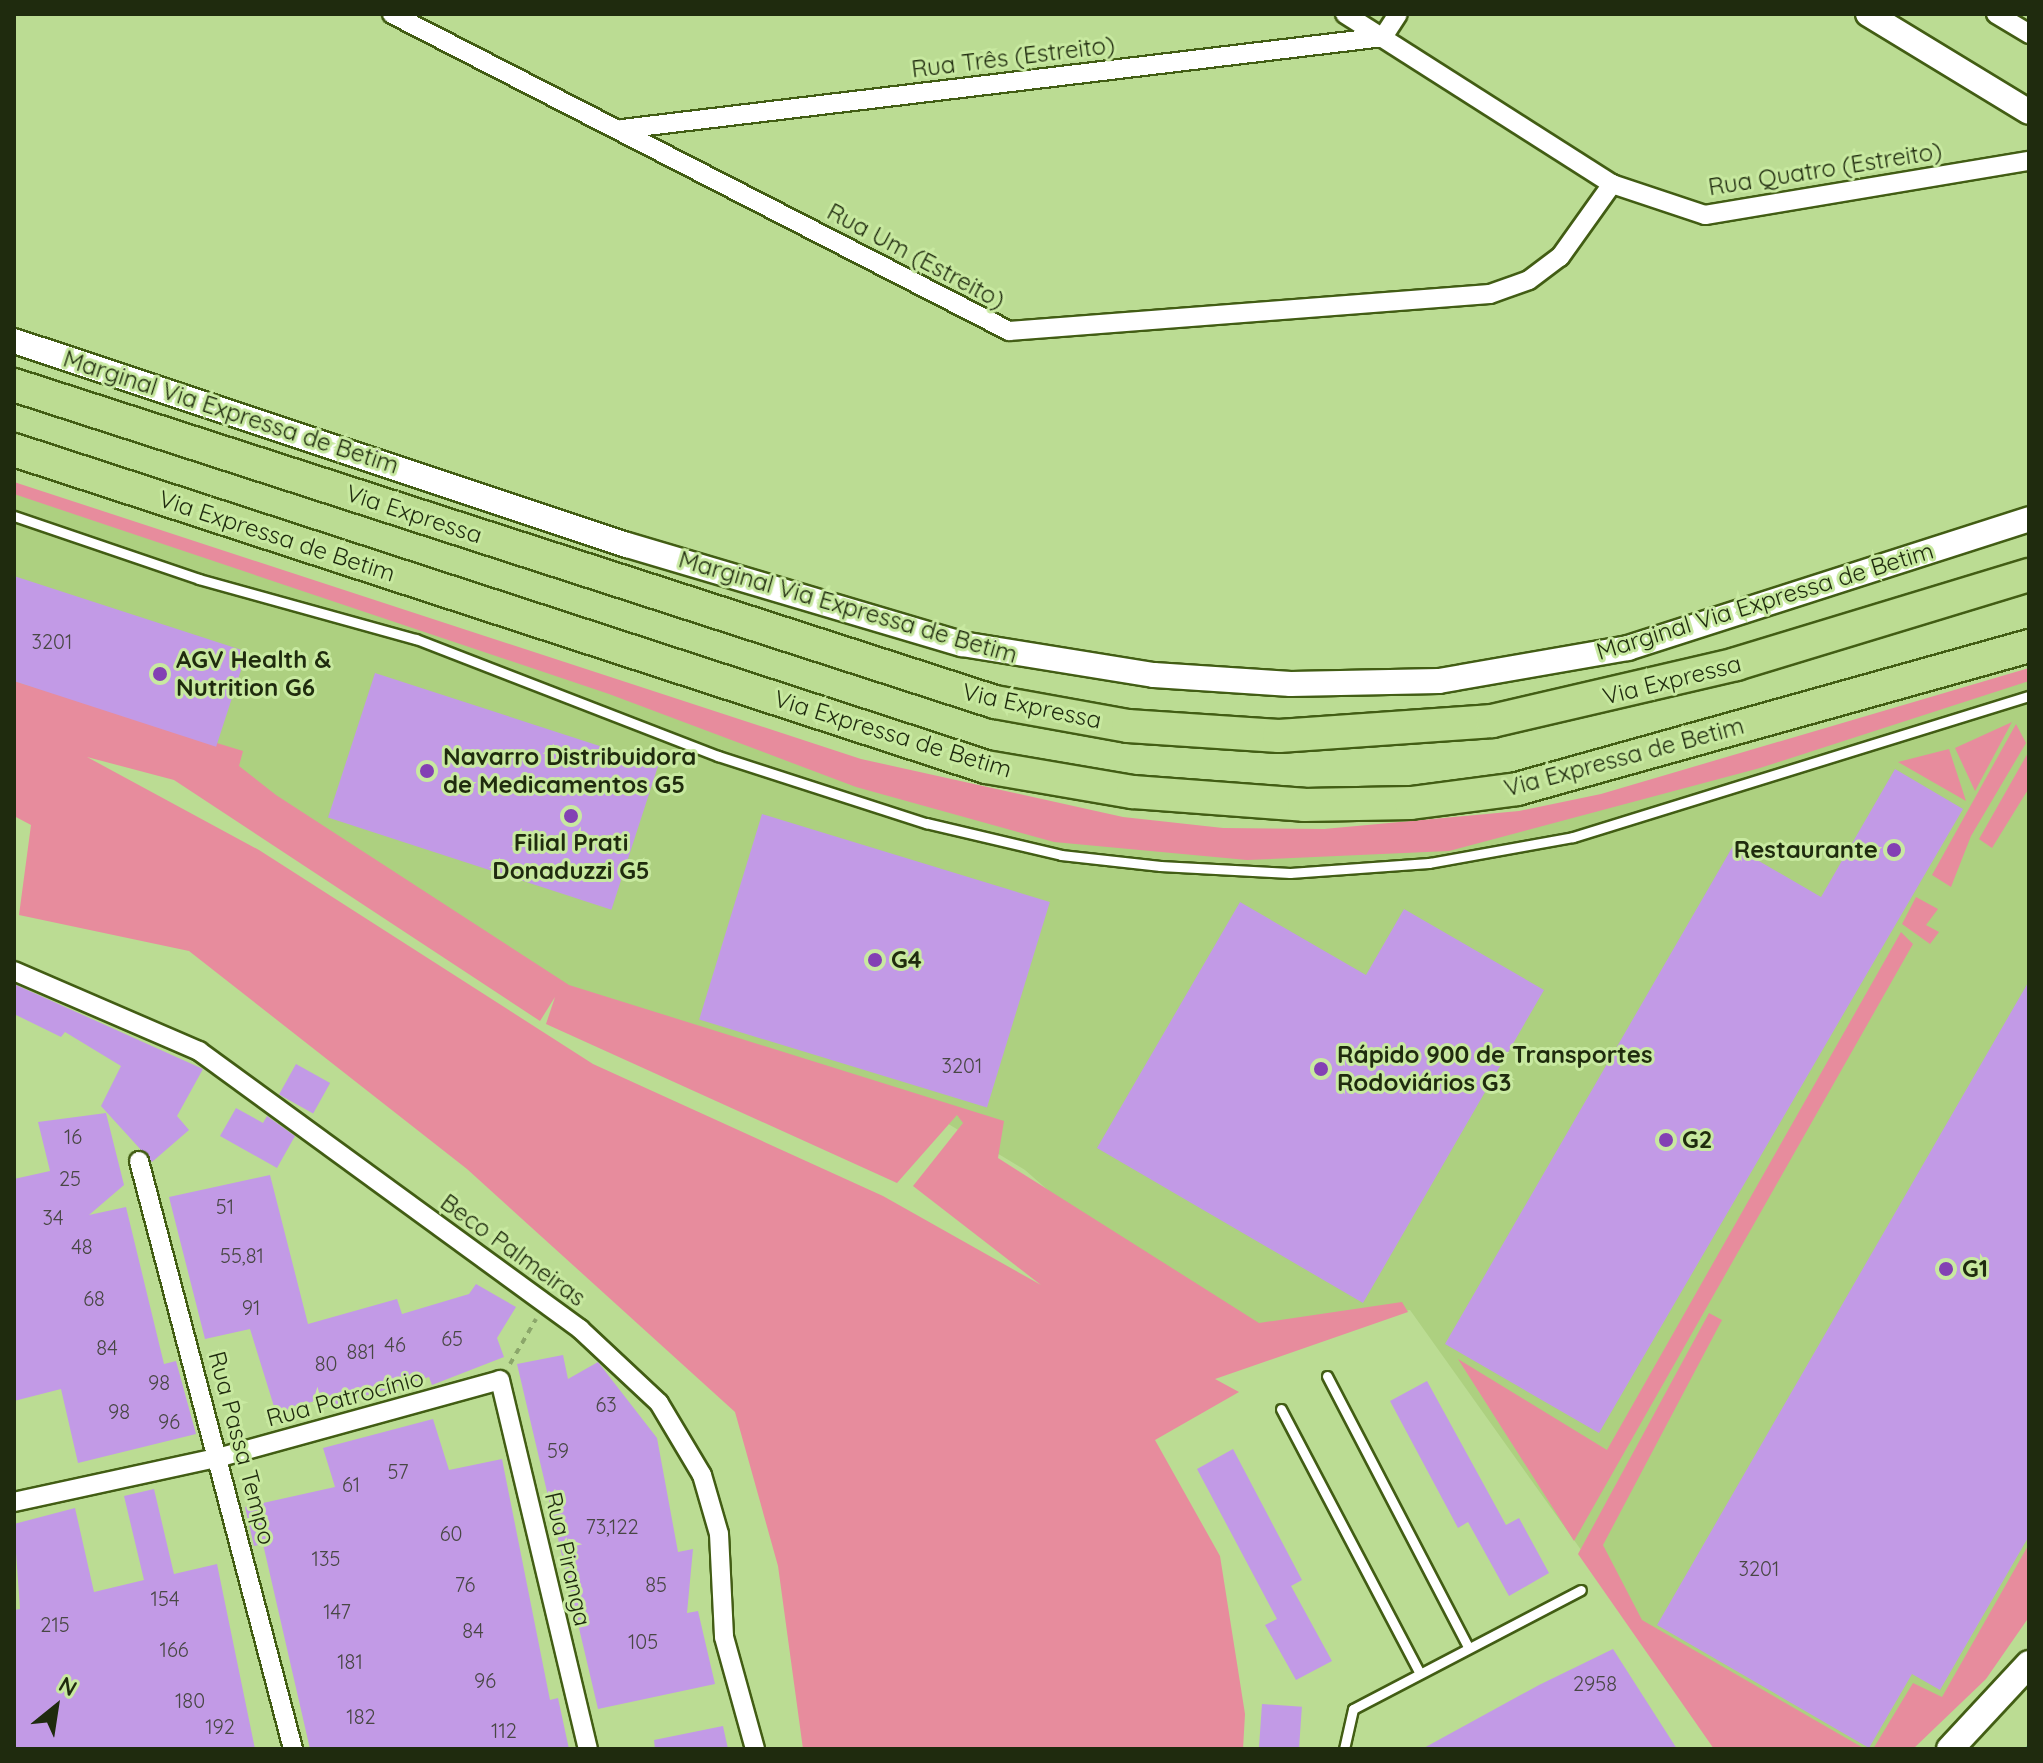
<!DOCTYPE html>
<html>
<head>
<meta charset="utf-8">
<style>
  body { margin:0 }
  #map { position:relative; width:2043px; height:1763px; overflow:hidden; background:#bbdc93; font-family:Quicksand,sans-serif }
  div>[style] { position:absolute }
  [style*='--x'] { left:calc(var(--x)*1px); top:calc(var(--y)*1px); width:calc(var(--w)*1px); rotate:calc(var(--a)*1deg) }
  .built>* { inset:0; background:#add080 }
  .green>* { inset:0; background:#e78c9d }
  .stream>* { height:7px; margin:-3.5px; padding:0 3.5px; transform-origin:3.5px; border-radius:3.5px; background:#37c1b7 }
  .building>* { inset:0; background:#c29ae6; transform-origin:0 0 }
  .path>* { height:4px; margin-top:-2px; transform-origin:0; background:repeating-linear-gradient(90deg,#8ba66a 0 6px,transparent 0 12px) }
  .roads { filter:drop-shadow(2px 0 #425d14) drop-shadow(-2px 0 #425d14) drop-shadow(0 2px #425d14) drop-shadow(0 -2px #425d14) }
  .service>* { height:9px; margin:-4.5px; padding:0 4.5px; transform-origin:4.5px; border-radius:4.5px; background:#fff }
  .minor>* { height:18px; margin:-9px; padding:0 9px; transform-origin:9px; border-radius:9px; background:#fff }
  .tertiary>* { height:24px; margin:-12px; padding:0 12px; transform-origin:12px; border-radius:12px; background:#fff }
  .secondary>* { height:26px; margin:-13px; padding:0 13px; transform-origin:13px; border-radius:13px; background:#fff }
  .trunk>* { height:32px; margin:-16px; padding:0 16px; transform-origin:16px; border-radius:16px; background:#bcdc92 }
  .dots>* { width:22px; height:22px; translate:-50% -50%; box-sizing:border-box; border:4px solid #c8e9a0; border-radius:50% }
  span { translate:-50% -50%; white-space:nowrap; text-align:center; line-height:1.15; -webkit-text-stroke:6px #c8e9a0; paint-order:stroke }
  .number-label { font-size:20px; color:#484744 }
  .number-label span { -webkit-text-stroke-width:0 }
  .street-label { font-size:24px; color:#1f2b0e }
  .poi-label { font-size:24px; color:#1f2b0e; font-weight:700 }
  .left { translate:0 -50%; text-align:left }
  .right { translate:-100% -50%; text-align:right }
  .frame { position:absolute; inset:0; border:16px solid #1f2b0e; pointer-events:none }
  .north { position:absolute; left:16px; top:1667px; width:80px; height:80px; -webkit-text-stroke:6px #c8e9a0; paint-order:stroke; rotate:30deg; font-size:22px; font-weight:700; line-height:32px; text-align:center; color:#1f2b0e }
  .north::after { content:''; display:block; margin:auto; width:28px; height:36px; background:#1f2b0e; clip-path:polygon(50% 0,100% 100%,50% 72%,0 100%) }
</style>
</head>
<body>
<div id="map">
  <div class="built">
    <div style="clip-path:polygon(14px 489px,852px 763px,1114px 825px,1313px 839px,1549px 813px,2029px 675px,2029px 1597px,1902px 1749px,1723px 1749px,1410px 1310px,1222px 1343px,1025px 1170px,905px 1098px,565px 999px,260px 793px,14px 697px)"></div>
  </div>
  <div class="green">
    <div style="clip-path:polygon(14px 482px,861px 759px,1123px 817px,1223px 828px,1324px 829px,1519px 811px,1601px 794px,2029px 668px,2029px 681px,1760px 768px,1449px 851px,1247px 860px,1054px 842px,856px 787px,609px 694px,14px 494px)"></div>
    <div style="clip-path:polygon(evenodd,14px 681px,243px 751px,239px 766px,276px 795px,569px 985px,1004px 1121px,998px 1158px,1259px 1323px,1402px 1302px,1408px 1312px,1215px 1379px,1239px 1392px,1155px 1440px,1220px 1556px,1245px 1714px,1243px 1749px,803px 1749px,778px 1566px,735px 1412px,467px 1169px,189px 951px,19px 915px,31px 825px,14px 816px,14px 681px,87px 757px,174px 780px,540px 1021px,555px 997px,546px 1024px,897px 1183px,957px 1115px,963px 1123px,913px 1186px,1041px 1285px,883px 1196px,593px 1064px,259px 850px,87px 757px)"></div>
    <div style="clip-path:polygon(2012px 722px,1975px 791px,1955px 748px)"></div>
    <div style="clip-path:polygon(2016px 724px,2026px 743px,1971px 836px,1951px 887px,1932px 875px)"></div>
    <div style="clip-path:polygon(1949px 749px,1966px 801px,1898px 762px)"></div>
    <div style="clip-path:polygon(2029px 751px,2029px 788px,1992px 848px,1979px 839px)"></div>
    <div style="clip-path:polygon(1916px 897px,1938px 909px,1926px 925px,1939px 932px,1930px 944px,1902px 924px)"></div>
    <div style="clip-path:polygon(1901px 932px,1913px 944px,1574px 1541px,1458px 1359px,1607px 1450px)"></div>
    <div style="clip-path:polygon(1709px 1313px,1722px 1320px,1603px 1545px,1642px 1620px,1865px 1749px,1714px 1749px,1578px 1554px)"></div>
    <div style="clip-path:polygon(2029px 1544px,2029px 1617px,1986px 1679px,1913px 1749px,1873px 1749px,1913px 1683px,1942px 1697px)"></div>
  </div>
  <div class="stream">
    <div style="--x:2029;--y:1749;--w:1;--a:-90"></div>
  </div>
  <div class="building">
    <div style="left:14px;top:576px;width:245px;height:100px;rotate:18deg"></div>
    <div style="left:375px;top:673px;width:298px;height:152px;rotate:18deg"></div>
    <div style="clip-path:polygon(1895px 769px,1963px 809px,1599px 1433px,1445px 1344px,1733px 846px,1821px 897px)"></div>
    <div style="left:762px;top:814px;width:301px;height:215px;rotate:17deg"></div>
    <div style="clip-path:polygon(1240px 902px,1366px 975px,1404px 909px,1544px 990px,1363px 1303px,1097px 1148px)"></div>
    <div style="clip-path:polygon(2029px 981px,2029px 1536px,1940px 1690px,1912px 1674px,1869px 1748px,1657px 1625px)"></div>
    <div style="clip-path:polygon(14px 984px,203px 1069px,177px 1116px,189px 1130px,152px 1162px,101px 1106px,121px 1066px,65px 1032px,61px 1037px,14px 1014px)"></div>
    <div style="left:296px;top:1064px;width:39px;height:35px;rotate:29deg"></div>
    <div style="clip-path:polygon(236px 1108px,263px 1123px,267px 1116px,295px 1136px,277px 1168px,220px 1136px)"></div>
    <div style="clip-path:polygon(106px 1113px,124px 1185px,89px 1215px,126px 1207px,164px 1364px,176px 1361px,196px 1434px,78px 1463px,61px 1389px,14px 1401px,14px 1179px,50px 1171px,38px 1122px)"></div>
    <div style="clip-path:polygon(270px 1175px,308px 1324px,397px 1299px,402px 1314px,469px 1294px,476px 1284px,516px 1307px,497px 1338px,504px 1357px,432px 1385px,429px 1377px,323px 1408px,321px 1399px,276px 1413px,250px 1329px,205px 1339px,169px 1197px)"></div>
    <div style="clip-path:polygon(563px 1355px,568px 1379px,598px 1362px,657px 1438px,678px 1552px,693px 1549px,687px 1613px,698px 1611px,715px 1684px,598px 1709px,517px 1364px)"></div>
    <div style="clip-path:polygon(1427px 1381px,1506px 1525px,1519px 1518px,1549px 1573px,1509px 1596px,1468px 1522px,1458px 1528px,1390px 1401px)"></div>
    <div style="clip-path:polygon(433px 1419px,449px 1470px,502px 1459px,550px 1700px,558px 1698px,569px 1749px,310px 1749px,263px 1544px,254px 1546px,245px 1507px,335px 1487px,323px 1448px)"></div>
    <div style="clip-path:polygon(1233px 1449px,1302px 1580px,1291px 1586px,1332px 1661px,1296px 1680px,1265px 1625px,1277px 1619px,1197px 1469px)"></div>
    <div style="clip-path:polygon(154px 1489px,174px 1574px,217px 1564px,255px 1749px,14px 1749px,14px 1610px,20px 1609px,14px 1524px,75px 1508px,94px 1592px,144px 1580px,124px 1496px)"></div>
    <div style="clip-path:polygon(1613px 1649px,1677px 1749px,1422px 1749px,1539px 1685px)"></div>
    <div style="left:1262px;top:1704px;width:40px;height:45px;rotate:4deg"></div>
    <div style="clip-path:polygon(723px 1726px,728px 1749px,655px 1749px,654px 1740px)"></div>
  </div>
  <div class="path">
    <div style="--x:510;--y:1364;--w:52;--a:-60"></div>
  </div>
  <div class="roads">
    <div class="service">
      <div style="--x:14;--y:516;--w:195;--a:18.8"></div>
      <div style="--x:199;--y:579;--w:225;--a:15.5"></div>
      <div style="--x:416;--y:639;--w:324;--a:21.2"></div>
      <div style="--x:718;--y:756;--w:219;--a:17.9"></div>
      <div style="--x:926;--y:823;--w:139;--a:13.3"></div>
      <div style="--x:1061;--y:855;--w:100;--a:6.3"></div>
      <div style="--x:1160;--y:866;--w:130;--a:3.1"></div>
      <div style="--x:1290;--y:873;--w:139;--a:-4.1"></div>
      <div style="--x:1429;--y:863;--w:146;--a:-10.2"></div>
      <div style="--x:1573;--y:837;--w:477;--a:-17.2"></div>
      <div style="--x:1327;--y:1376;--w:305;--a:62.5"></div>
      <div style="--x:1281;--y:1409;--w:297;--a:62.3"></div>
      <div style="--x:1344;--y:1749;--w:41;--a:-77.3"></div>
      <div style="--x:1353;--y:1709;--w:257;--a:-27.6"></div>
    </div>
    <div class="minor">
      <div style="--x:392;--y:14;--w:694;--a:27.19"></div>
      <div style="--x:1009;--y:331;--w:482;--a:-4.4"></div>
      <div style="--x:1490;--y:294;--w:41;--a:-19.7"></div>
      <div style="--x:1529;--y:280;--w:39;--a:-37"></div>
      <div style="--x:1560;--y:257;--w:90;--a:-54.5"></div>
      <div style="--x:1345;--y:14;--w:317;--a:32.5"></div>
      <div style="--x:1612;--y:184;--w:98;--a:18.4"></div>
      <div style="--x:1705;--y:215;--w:328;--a:-9.5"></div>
      <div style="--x:1996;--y:14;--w:39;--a:31"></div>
      <div style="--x:622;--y:129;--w:767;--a:-6.89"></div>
      <div style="--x:1383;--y:37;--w:27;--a:-57"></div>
      <div style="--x:14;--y:971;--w:202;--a:23.4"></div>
      <div style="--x:199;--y:1051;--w:472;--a:36.1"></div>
      <div style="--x:580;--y:1329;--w:108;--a:43.1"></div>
      <div style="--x:659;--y:1403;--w:84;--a:59.2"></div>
      <div style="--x:702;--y:1475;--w:61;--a:73.9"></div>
      <div style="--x:719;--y:1534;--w:103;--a:87.2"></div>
      <div style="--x:724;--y:1637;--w:116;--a:74.5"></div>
      <div style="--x:139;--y:1161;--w:608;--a:75.32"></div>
      <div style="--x:14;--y:1502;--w:212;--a:-12.3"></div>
      <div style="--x:221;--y:1457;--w:289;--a:-15.4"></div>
      <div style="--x:500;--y:1380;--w:379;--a:76.6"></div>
    </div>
    <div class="tertiary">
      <div style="--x:1868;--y:14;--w:188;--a:31.3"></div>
      <div style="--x:14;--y:341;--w:646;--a:18.41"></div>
      <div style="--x:627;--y:545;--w:349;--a:16.5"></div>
      <div style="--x:962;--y:644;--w:194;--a:9.2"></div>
      <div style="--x:1154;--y:675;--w:137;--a:3.8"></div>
      <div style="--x:1291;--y:684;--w:148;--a:-1.2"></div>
      <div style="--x:1439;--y:681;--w:192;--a:-9.9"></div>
      <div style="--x:1628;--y:648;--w:421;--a:-17.8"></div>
    </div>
    <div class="secondary">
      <div style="--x:1950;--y:1749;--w:116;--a:-47.1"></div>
    </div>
    <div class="trunk">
      <div style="--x:14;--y:385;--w:1031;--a:17.91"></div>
      <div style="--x:995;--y:702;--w:135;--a:10.2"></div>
      <div style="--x:1128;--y:726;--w:151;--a:3.8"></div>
      <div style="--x:1279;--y:736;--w:214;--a:-4"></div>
      <div style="--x:1492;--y:721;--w:251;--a:-13.1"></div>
      <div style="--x:1736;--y:664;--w:306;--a:-16.9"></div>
      <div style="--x:14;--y:450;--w:1022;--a:18.06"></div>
      <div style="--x:986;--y:767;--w:149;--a:9.7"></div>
      <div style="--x:1133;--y:792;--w:171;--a:4.3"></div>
      <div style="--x:1304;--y:805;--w:107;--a:-1.1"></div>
      <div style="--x:1411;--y:803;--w:107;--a:-7.5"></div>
      <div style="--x:1517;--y:789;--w:532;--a:-15.6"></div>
    </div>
  </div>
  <div class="dots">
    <div style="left:160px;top:674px;background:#8340b4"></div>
    <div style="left:427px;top:771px;background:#8340b4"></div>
    <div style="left:571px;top:816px;background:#8340b4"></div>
    <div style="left:1894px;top:850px;background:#8340b4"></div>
    <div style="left:875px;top:960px;background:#8340b4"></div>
    <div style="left:1321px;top:1069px;background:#8340b4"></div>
    <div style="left:1666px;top:1140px;background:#8340b4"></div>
    <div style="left:1946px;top:1269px;background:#8340b4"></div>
  </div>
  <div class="number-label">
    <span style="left:52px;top:641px">3201</span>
    <span style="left:962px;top:1065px">3201</span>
    <span style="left:73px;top:1136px">16</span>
    <span style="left:70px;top:1178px">25</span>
    <span style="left:225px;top:1206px">51</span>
    <span style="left:53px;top:1217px">34</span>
    <span style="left:82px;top:1246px">48</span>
    <span style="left:242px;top:1255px">55,81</span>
    <span style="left:94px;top:1298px">68</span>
    <span style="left:251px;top:1307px">91</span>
    <span style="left:452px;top:1338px">65</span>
    <span style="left:395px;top:1344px">46</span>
    <span style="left:107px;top:1347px">84</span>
    <span style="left:361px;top:1351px">881</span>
    <span style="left:326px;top:1363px">80</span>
    <span style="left:159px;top:1382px">98</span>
    <span style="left:606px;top:1404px">63</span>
    <span style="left:119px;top:1411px">98</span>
    <span style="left:169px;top:1421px">96</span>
    <span style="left:558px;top:1450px">59</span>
    <span style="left:398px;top:1471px">57</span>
    <span style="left:351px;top:1484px">61</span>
    <span style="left:612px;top:1526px">73,122</span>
    <span style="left:451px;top:1533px">60</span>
    <span style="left:326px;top:1558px">135</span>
    <span style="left:1759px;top:1568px">3201</span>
    <span style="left:465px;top:1584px">76</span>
    <span style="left:656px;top:1584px">85</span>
    <span style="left:165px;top:1598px">154</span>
    <span style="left:337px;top:1611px">147</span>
    <span style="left:55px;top:1624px">215</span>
    <span style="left:473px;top:1630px">84</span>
    <span style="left:643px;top:1641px">105</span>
    <span style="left:174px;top:1649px">166</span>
    <span style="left:350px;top:1661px">181</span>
    <span style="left:485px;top:1680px">96</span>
    <span style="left:1595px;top:1683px">2958</span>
    <span style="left:190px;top:1700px">180</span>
    <span style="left:361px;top:1716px">182</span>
    <span style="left:220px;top:1726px">192</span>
    <span style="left:504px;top:1730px">112</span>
  </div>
  <div class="street-label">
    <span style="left:1013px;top:57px;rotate:-7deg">Rua Três (Estreito)</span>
    <span style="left:1825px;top:169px;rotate:-9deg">Rua Quatro (Estreito)</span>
    <span style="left:916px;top:256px;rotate:28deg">Rua Um (Estreito)</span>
    <span style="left:231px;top:412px;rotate:18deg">Marginal Via Expressa de Betim</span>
    <span style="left:414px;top:514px;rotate:18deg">Via Expressa</span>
    <span style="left:277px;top:536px;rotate:18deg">Via Expressa de Betim</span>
    <span style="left:1765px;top:601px;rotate:-17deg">Marginal Via Expressa de Betim</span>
    <span style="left:848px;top:607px;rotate:16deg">Marginal Via Expressa de Betim</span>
    <span style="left:1672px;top:680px;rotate:-14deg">Via Expressa</span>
    <span style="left:1032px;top:706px;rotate:12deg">Via Expressa</span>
    <span style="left:893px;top:734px;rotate:17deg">Via Expressa de Betim</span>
    <span style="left:1624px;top:757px;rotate:-15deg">Via Expressa de Betim</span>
    <span style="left:513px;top:1250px;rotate:36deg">Beco Palmeiras</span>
    <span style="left:345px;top:1398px;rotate:-15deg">Rua Patrocínio</span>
    <span style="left:242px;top:1448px;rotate:75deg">Rua Passa Tempo</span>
    <span style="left:568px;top:1559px;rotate:77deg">Rua Piranga</span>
  </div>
  <div class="poi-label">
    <span class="left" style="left:176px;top:674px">AGV Health &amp;<br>Nutrition G6</span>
    <span class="left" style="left:443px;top:771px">Navarro Distribuidora<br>de Medicamentos G5</span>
    <span style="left:571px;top:857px">Filial Prati<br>Donaduzzi G5</span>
    <span class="right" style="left:1878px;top:850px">Restaurante</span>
    <span class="left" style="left:891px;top:960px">G4</span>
    <span class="left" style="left:1337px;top:1069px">Rápido 900 de Transportes<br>Rodoviários G3</span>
    <span class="left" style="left:1682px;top:1140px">G2</span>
    <span class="left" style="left:1962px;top:1269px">G1</span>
  </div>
  <div class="frame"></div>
  <div class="north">N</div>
</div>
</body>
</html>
